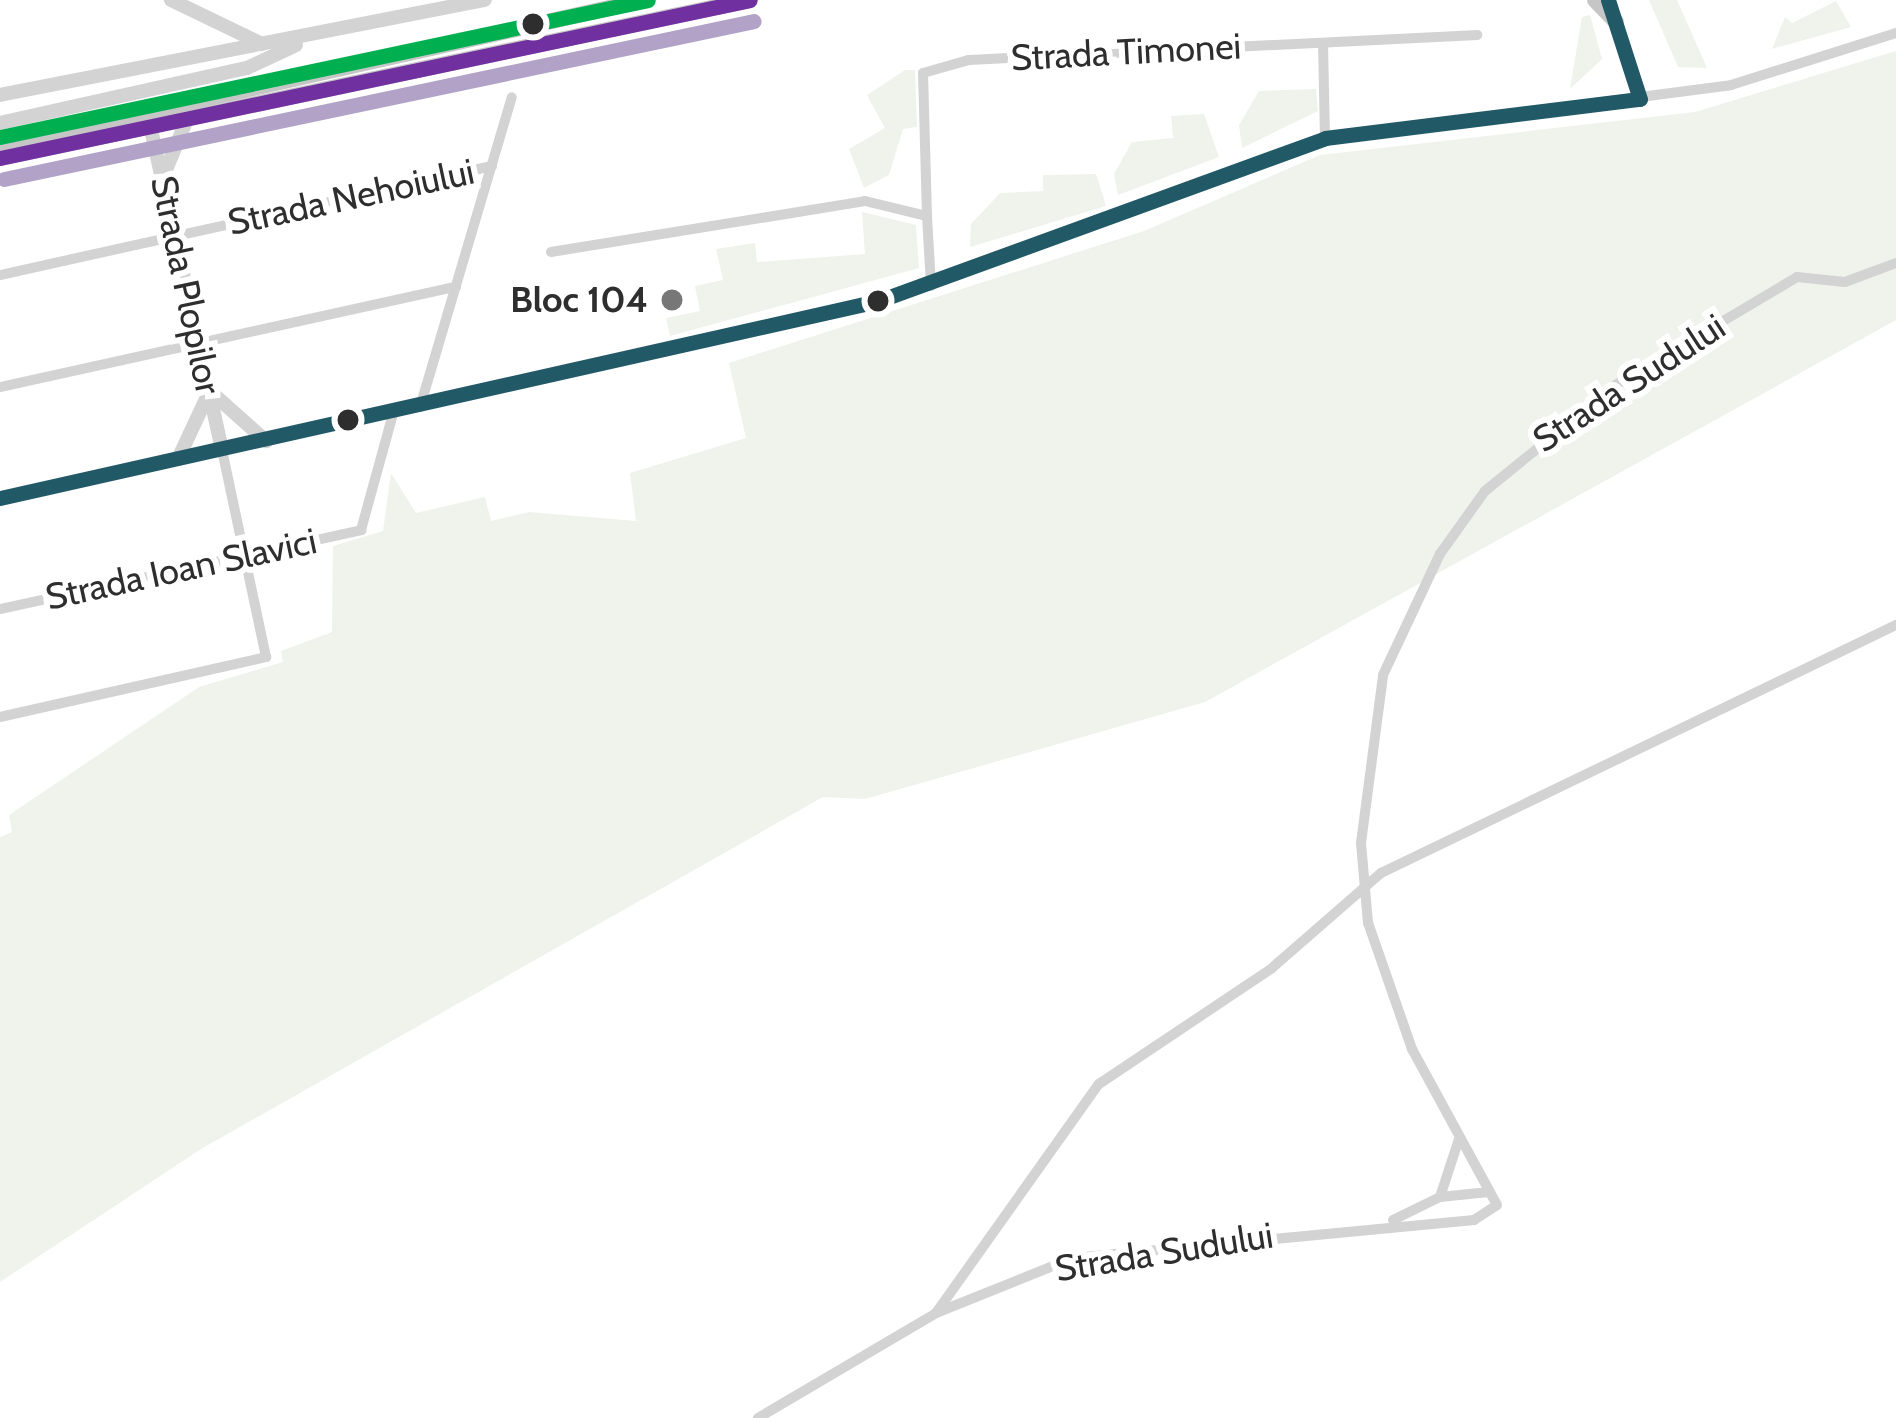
<!DOCTYPE html>
<html>
<head>
<meta charset="utf-8">
<style>
  body { margin:0 }
  #map { position:relative; width:1896px; height:1418px; overflow:hidden; background:#fff; font-family:Cabin,sans-serif }
  div>[style] { position:absolute }
  [style*='--x'] { left:calc(var(--x)*1px); top:calc(var(--y)*1px); width:calc(var(--w)*1px); rotate:calc(var(--a)*1deg) }
  .green>* { inset:0; background:#f0f3ec }
  .minor>* { height:10px; margin:-5px; padding:0 5px; transform-origin:5px; border-radius:5px; background:#d3d3d3 }
  .tertiary>* { height:14px; margin:-7px; padding:0 7px; transform-origin:7px; border-radius:7px; background:#d3d3d3 }
  .primary>* { height:16px; margin:-8px; padding:0 8px; transform-origin:8px; border-radius:8px; background:#c6c6c6 }
  .minor-bridge>* { height:10px; margin:-5px; padding:0 5px; transform-origin:5px; border-radius:5px; background:#d3d3d3 }
  .bus-1>* { height:15px; margin:-7.5px; padding:0 7.5px; transform-origin:7.5px; border-radius:7.5px; background:#215967 }
  .bus-2>* { height:15px; margin:-7.5px; padding:0 7.5px; transform-origin:7.5px; border-radius:7.5px; background:#7030a0 }
  .bus-3>* { height:15px; margin:-7.5px; padding:0 7.5px; transform-origin:7.5px; border-radius:7.5px; background:#b2a2c7 }
  .bus-4>* { height:15px; margin:-7.5px; padding:0 7.5px; transform-origin:7.5px; border-radius:7.5px; background:#00b050 }
  .dots>* { width:33px; height:33px; translate:-50% -50%; box-sizing:border-box; border:6px solid #fff; border-radius:50% }
  span { translate:-50% -50%; white-space:nowrap; text-align:center; line-height:1.15; -webkit-text-stroke:12px #fff; paint-order:stroke }
  .street-label { font-size:36px; color:#2e2e2e }
  .poi-label { font-size:36px; color:#2e2e2e; font-weight:700 }
  .right { translate:-100% -50%; text-align:right }
</style>
</head>
<body>
<div id="map">
  <div class="green">
    <div style="clip-path:polygon(1649px 0,1677px 0,1707px 68px,1678px 67px)"></div>
    <div style="clip-path:polygon(1836px 1px,1851px 27px,1772px 49px,1785px 17px,1792px 23px)"></div>
    <div style="clip-path:polygon(1590px 15px,1602px 59px,1570px 89px,1582px 17px)"></div>
    <div style="clip-path:polygon(1896px 51px,1896px 320px,1205px 702px,865px 799px,823px 797px,201px 1149px,0 1282px,0 837px,12px 832px,9px 815px,199px 687px,283px 662px,281px 651px,332px 632px,333px 546px,383px 531px,391px 473px,416px 513px,485px 497px,491px 521px,529px 512px,636px 521px,630px 473px,746px 438px,729px 363px,1144px 231px,1320px 155px,1695px 112px)"></div>
    <div style="clip-path:polygon(905px 70px,915px 70px,917px 127px,903px 129px,889px 175px,864px 188px,849px 149px,885px 128px,867px 95px)"></div>
    <div style="clip-path:polygon(1316px 89px,1318px 111px,1242px 148px,1239px 125px,1259px 91px)"></div>
    <div style="clip-path:polygon(1204px 114px,1219px 157px,1118px 195px,1114px 174px,1132px 142px,1173px 138px,1171px 116px)"></div>
    <div style="clip-path:polygon(1096px 174px,1106px 206px,970px 247px,971px 224px,1000px 193px,1043px 191px,1043px 175px)"></div>
    <div style="clip-path:polygon(862px 212px,916px 225px,919px 268px,670px 336px,666px 318px,700px 311px,695px 286px,723px 280px,716px 249px,755px 243px,757px 262px,865px 254px)"></div>
  </div>
  <div class="minor">
    <div style="--x:1608;--y:0;--w:104;--a:72.1"></div>
    <div style="--x:1323;--y:43;--w:95;--a:88.8"></div>
    <div style="--x:927;--y:216;--w:143;--a:-91.6"></div>
    <div style="--x:923;--y:73;--w:48;--a:-15.8"></div>
    <div style="--x:969;--y:60;--w:509;--a:-2.82"></div>
    <div style="--x:551;--y:252;--w:318;--a:-9.2"></div>
    <div style="--x:865;--y:201;--w:64;--a:13.6"></div>
    <div style="--x:927;--y:216;--w:70;--a:86.7"></div>
    <div style="--x:0;--y:275;--w:504;--a:-12.49"></div>
    <div style="--x:1617;--y:384;--w:209;--a:-30.7"></div>
    <div style="--x:1797;--y:277;--w:48;--a:5.9"></div>
    <div style="--x:1845;--y:282;--w:54;--a:-20.4"></div>
    <div style="--x:0;--y:387;--w:467;--a:-12.4"></div>
    <div style="--x:420;--y:407;--w:323;--a:-73.5"></div>
    <div style="--x:0;--y:498;--w:900;--a:-12.65"></div>
    <div style="--x:878;--y:301;--w:476;--a:-20"></div>
    <div style="--x:1325;--y:138;--w:409;--a:-7.4"></div>
    <div style="--x:1731;--y:85;--w:173;--a:-17.5"></div>
    <div style="--x:0;--y:609;--w:370;--a:-12.3"></div>
    <div style="--x:361;--y:530;--w:120;--a:-74.6"></div>
    <div style="--x:0;--y:717;--w:273;--a:-12.7"></div>
    <div style="--x:266;--y:657;--w:212;--a:-102"></div>
    <div style="--x:1440;--y:1197;--w:61;--a:-71.9"></div>
    <div style="--x:1393;--y:1220;--w:52;--a:-26.1"></div>
    <div style="--x:1440;--y:1197;--w:49;--a:-5.8"></div>
    <div style="--x:936;--y:1313;--w:281;--a:-54.6"></div>
    <div style="--x:1099;--y:1084;--w:208;--a:-33.8"></div>
    <div style="--x:1272;--y:968;--w:145;--a:-41.1"></div>
    <div style="--x:1381;--y:873;--w:572;--a:-25.71"></div>
    <div style="--x:758;--y:1418;--w:207;--a:-30.5"></div>
    <div style="--x:936;--y:1313;--w:148;--a:-21.9"></div>
    <div style="--x:1073;--y:1258;--w:403;--a:-5.4"></div>
    <div style="--x:1474;--y:1220;--w:27;--a:-33"></div>
    <div style="--x:1497;--y:1205;--w:178;--a:-118.6"></div>
  </div>
  <div class="tertiary">
    <div style="--x:171;--y:0;--w:101;--a:25.8"></div>
    <div style="--x:0;--y:95;--w:494;--a:-11.1"></div>
    <div style="--x:0;--y:123;--w:253;--a:-12.6"></div>
    <div style="--x:247;--y:68;--w:54;--a:-25.1"></div>
    <div style="--x:150;--y:125;--w:333;--a:77.5"></div>
    <div style="--x:165;--y:172;--w:60;--a:-67.3"></div>
    <div style="--x:211;--y:392;--w:74;--a:41.7"></div>
    <div style="--x:178;--y:459;--w:66;--a:-65"></div>
  </div>
  <div class="primary">
    <div style="--x:1595;--y:0;--w:30;--a:46"></div>
    <div style="--x:0;--y:145;--w:661;--a:-12.67"></div>
    <div style="--x:0;--y:158;--w:766;--a:-11.9"></div>
  </div>
  <div class="minor-bridge">
    <div style="--x:1412;--y:1049;--w:133;--a:-109.2"></div>
    <div style="--x:1368;--y:923;--w:80;--a:-95"></div>
    <div style="--x:1361;--y:843;--w:169;--a:-82.5"></div>
    <div style="--x:1383;--y:675;--w:134;--a:-64.8"></div>
    <div style="--x:1440;--y:554;--w:77;--a:-54.5"></div>
    <div style="--x:1485;--y:491;--w:170;--a:-39"></div>
  </div>
  <div class="bus-1">
    <div style="--x:1608;--y:0;--w:104;--a:72.1"></div>
    <div style="--x:0;--y:498;--w:900;--a:-12.65"></div>
    <div style="--x:878;--y:301;--w:476;--a:-20"></div>
    <div style="--x:1325;--y:138;--w:317;--a:-7.1"></div>
  </div>
  <div class="bus-2">
    <div style="--x:0;--y:158;--w:766;--a:-11.9"></div>
  </div>
  <div class="bus-3">
    <div style="--x:4;--y:179;--w:766;--a:-11.9"></div>
  </div>
  <div class="bus-4">
    <div style="--x:0;--y:137;--w:662;--a:-11.94"></div>
  </div>
  <div class="dots">
    <div style="left:533px;top:24px;background:#2e2e2e"></div>
    <div style="left:672px;top:300px;background:#777"></div>
    <div style="left:878px;top:301px;background:#2e2e2e"></div>
    <div style="left:348px;top:420px;background:#2e2e2e"></div>
  </div>
  <div class="street-label">
    <span style="left:1126px;top:52px;rotate:-3deg">Strada Timonei</span>
    <span style="left:351px;top:197px;rotate:-12deg">Strada Nehoiului</span>
    <span style="left:186px;top:285px;rotate:78deg">Strada Plopilor</span>
    <span style="left:1629px;top:383px;rotate:-33deg">Strada Sudului</span>
    <span style="left:181px;top:569px;rotate:-12deg">Strada Ioan Slavici</span>
    <span style="left:1164px;top:1252px;rotate:-9deg">Strada Sudului</span>
  </div>
  <div class="poi-label">
    <span class="right" style="left:648px;top:300px">Bloc 104</span>
  </div>
</div>
</body>
</html>
